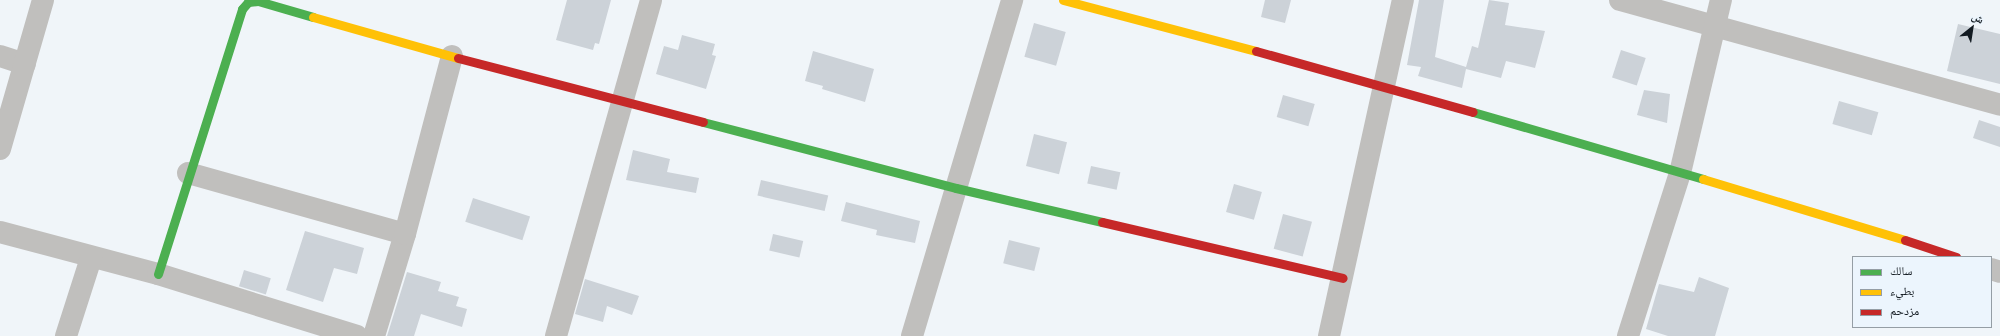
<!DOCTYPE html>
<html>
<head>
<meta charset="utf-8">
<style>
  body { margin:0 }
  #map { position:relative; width:2000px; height:336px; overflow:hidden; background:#f0f5f9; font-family:"Noto Sans","Noto Naskh Arabic",sans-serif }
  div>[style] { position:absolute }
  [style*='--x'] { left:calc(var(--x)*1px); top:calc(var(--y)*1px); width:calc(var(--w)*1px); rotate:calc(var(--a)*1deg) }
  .building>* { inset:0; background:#ccd2d8; transform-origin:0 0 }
  .street>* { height:22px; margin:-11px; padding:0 11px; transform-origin:11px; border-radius:11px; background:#c0bfbd }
  .fast>* { height:9px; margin:-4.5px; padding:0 4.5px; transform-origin:4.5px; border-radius:4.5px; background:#4caf50 }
  .slow>* { height:9px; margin:-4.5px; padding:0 4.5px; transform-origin:4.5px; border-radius:4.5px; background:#ffc107 }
  .jam>* { height:9px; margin:-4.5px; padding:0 4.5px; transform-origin:4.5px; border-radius:4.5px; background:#c62828 }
  span { translate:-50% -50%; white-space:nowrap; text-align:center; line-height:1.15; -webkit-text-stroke:3.5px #ecf5fd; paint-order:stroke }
  .legend { position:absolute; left:1852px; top:256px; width:140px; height:72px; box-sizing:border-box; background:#ecf5fd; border:1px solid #959ea5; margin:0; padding:5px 7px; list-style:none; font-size:12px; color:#131b22 }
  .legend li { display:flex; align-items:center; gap:8px; height:20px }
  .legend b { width:20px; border:1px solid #959ea5 }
  .north { position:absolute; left:1952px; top:8px; width:40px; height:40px; -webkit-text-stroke:3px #ecf5fd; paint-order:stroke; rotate:30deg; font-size:11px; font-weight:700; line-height:16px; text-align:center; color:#131b22 }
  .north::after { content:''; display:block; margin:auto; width:14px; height:18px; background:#131b22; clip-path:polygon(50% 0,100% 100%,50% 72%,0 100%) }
</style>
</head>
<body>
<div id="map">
  <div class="building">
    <div style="clip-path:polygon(567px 0,611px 0,599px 44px,595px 43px,593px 50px,556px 40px)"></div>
    <div style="clip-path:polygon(1265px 0,1291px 0,1285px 23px,1261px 17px)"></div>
    <div style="clip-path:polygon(1419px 0,1444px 0,1435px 57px,1466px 67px,1472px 46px,1478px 48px,1489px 0,1509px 3px,1505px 25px,1545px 31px,1535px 68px,1506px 61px,1501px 78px,1466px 69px,1462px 88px,1418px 76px,1421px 67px,1407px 65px)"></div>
    <div style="left:1034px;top:23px;width:33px;height:35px;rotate:16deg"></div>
    <div style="clip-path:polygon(1958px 24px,2000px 34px,2000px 84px,1947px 71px)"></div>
    <div style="clip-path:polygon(682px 35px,715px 44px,712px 55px,716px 56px,706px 89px,656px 74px,664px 46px,678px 50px)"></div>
    <div style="left:1621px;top:50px;width:26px;height:29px;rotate:18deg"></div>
    <div style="clip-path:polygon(813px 51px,874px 69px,865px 102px,822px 89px,823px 86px,805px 81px)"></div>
    <div style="clip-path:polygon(1644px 90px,1670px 94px,1667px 123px,1637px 115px)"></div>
    <div style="left:1283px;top:95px;width:33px;height:23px;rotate:16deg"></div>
    <div style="left:1839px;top:101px;width:41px;height:24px;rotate:16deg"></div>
    <div style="clip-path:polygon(1979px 120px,2000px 127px,2000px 147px,1973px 138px)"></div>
    <div style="left:1034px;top:134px;width:34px;height:33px;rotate:14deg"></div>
    <div style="clip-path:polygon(633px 150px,670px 159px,667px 172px,699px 178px,696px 193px,626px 180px)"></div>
    <div style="left:1091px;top:166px;width:30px;height:18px;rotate:12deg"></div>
    <div style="left:761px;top:180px;width:69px;height:16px;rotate:13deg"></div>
    <div style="left:1234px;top:184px;width:29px;height:29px;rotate:16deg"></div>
    <div style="left:473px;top:198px;width:60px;height:25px;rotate:18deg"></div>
    <div style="clip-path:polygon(846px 202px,920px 221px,915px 243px,876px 235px,877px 230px,841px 221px)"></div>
    <div style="left:1283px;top:214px;width:30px;height:36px;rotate:15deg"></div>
    <div style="clip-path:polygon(305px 231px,364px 248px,357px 274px,334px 268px,323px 302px,286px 290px)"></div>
    <div style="left:773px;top:234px;width:31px;height:17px;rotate:13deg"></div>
    <div style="left:1009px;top:240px;width:32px;height:24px;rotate:14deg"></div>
    <div style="left:244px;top:270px;width:28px;height:17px;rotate:17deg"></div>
    <div style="clip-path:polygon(407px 272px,441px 282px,438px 291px,459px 297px,456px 306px,467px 309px,462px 327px,421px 314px,414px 336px,387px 336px)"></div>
    <div style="clip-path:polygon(1699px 277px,1729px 288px,1715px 336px,1668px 336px,1646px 329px,1659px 284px,1694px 292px)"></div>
    <div style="clip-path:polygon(585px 279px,639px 296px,632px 315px,607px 306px,603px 322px,575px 314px)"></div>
  </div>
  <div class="street">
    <div style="--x:1620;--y:0;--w:394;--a:15.4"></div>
    <div style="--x:0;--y:56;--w:26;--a:18"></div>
    <div style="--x:0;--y:149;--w:155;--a:-73.9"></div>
    <div style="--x:188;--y:173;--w:225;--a:15.7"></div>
    <div style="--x:0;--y:232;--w:163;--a:14.9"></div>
    <div style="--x:158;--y:274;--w:208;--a:17.3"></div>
    <div style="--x:1991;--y:269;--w:9;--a:18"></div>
    <div style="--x:66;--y:336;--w:82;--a:-72.2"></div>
    <div style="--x:374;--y:336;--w:107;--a:-73.1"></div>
    <div style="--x:405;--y:234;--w:184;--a:-75.2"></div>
    <div style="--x:556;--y:336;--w:349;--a:-74.2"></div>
    <div style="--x:912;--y:336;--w:351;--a:-73.4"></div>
    <div style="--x:1329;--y:336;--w:344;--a:-77.6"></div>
    <div style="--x:1628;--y:336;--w:171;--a:-72.3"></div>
    <div style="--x:1680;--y:173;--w:178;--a:-76.7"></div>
  </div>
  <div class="fast">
    <div style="--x:1473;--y:112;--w:240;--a:16.2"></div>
    <div style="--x:703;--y:122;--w:261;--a:14.6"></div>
    <div style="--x:956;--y:188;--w:150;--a:13.1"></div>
    <div style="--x:158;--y:274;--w:278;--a:-72.4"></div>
    <div style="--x:242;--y:9;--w:9;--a:-49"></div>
    <div style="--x:248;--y:2;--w:10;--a:-6"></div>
    <div style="--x:258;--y:1;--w:57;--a:16.2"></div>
  </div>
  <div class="slow">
    <div style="--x:1063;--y:0;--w:200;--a:14.8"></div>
    <div style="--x:313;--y:17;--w:151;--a:15.8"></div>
    <div style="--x:1703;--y:179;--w:211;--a:16.8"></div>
  </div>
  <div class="jam">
    <div style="--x:1256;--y:51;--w:225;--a:15.7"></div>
    <div style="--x:458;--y:58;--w:253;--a:14.6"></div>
    <div style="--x:1102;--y:222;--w:247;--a:13.1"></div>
    <div style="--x:1905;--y:240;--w:54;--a:18.4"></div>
  </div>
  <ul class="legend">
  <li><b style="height:5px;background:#4caf50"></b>سالك</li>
  <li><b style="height:5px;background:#ffc107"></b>بطيء</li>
  <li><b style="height:5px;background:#c62828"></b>مزدحم</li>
  </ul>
  <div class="north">ش</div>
</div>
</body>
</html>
